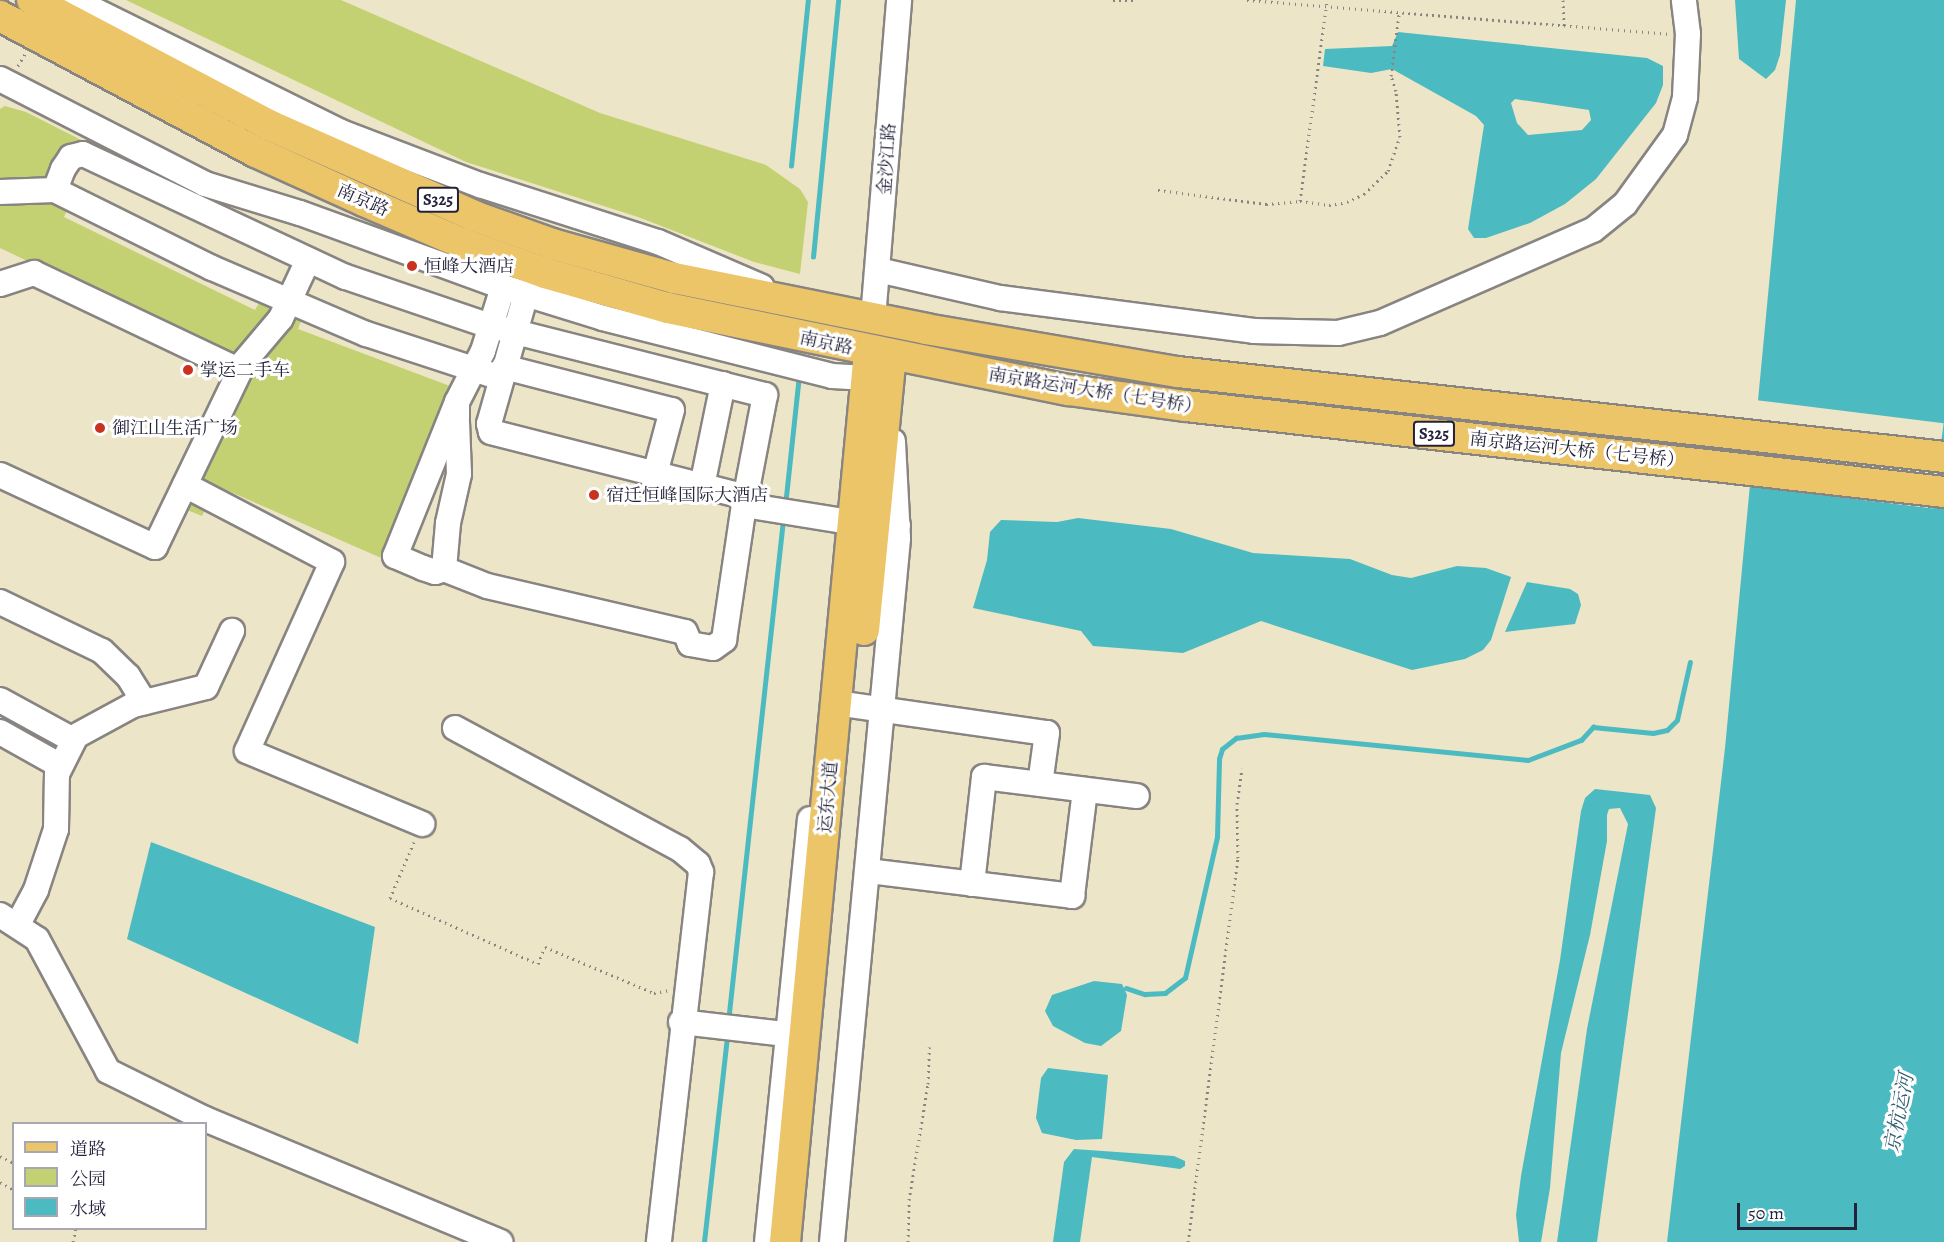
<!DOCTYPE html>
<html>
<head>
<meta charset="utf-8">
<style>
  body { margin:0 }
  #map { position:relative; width:1944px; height:1242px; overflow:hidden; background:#ede5c7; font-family:Alegreya,"Noto Serif SC",serif }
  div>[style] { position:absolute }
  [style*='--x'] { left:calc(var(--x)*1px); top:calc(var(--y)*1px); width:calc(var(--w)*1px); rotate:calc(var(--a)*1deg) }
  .green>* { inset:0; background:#c4d173 }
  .water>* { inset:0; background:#4cbbc1 }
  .pier>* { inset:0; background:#ede5c7; transform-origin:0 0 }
  .stream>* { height:4.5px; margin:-2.25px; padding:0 2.25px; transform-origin:2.25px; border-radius:2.25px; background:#4cbbc1 }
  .path>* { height:3px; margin-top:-1.5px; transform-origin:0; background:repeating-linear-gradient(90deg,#888481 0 1.5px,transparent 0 6px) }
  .roads { filter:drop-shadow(2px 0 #888481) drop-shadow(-2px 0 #888481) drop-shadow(0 2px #888481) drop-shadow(0 -2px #888481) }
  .minor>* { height:24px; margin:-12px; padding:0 12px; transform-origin:12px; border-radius:12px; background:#fff }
  .major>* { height:30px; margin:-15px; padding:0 15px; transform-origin:15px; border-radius:15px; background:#edc569 }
  .dots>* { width:16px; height:16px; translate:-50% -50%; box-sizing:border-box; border:3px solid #fff; border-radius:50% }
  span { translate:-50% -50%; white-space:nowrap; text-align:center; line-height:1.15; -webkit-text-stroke:6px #fff; paint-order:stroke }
  .shield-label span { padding:2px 4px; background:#fff; border:2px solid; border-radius:4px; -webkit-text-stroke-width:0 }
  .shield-label { font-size:16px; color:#22223b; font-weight:700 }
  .street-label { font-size:18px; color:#22223b }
  .poi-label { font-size:18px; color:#22223b }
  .left { translate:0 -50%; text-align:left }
  .water-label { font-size:20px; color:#335f71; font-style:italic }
  .legend { position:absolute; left:12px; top:1122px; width:195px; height:108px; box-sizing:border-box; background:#fff; border:2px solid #a7a7b1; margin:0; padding:8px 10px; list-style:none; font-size:18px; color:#22223b }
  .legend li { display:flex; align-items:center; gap:12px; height:30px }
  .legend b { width:30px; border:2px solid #a7a7b1 }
  .scale { position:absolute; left:1737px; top:1203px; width:120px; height:27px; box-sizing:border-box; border:3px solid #22223b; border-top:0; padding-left:8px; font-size:18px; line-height:21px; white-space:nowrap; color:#22223b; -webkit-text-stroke:4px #fff; paint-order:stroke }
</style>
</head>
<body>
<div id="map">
  <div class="green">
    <div style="clip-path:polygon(126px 0,341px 0,600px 113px,766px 165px,800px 189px,808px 202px,800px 274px,754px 262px,638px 217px,466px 162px)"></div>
    <div style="clip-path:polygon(5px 106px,26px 112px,91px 145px,51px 182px,0 186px,0 109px)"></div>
    <div style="clip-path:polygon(49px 196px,70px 204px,64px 217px,255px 310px,262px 298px,272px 306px,269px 311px,230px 357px,0 248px,0 197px)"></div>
    <div style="clip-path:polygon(290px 312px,303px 316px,298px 329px,450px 386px,388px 561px,217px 486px,202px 516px,182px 508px,249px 367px)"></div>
  </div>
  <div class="water">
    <div style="clip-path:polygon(1735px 0,1786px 0,1780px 55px,1775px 70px,1766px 79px,1739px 59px)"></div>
    <div style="clip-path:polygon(1796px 0,1944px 0,1944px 1242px,1667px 1242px,1725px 748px)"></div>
    <div style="clip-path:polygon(evenodd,1398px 32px,1647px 58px,1663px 66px,1663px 85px,1656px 103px,1596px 179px,1565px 204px,1530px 223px,1486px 238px,1474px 238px,1468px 229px,1484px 125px,1476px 116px,1392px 69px,1371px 73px,1323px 66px,1325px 49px,1392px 46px,1398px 32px,1515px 99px,1589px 110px,1591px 120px,1582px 130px,1528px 135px,1517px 123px,1511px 103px,1515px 99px)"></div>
    <div style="clip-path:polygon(1078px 518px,1171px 529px,1253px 553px,1350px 559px,1392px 575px,1411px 578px,1457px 566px,1486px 568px,1511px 577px,1491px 640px,1483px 650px,1465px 659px,1412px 670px,1261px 621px,1183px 653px,1093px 646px,1081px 631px,973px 608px,987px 560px,990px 532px,1001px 520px,1057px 522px)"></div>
    <div style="clip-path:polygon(1527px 582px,1570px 589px,1578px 594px,1581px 605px,1575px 624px,1505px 632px)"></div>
    <div style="clip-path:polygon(1595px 789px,1650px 795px,1656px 808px,1597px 1242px,1557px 1242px,1587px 1029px,1628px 824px,1620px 808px,1609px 809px,1607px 815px,1607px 841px,1590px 935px,1561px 1053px,1550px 1188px,1541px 1242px,1519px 1242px,1516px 1215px,1521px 1176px,1560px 960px,1581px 811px,1585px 798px)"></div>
    <div style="clip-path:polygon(151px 842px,375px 927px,358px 1044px,127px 939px)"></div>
    <div style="clip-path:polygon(1094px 981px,1122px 984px,1127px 995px,1121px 1031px,1101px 1046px,1085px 1043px,1053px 1026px,1045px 1011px,1052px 995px)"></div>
    <div style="clip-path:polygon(1048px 1068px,1108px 1075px,1102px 1139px,1076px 1140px,1042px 1133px,1036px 1118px,1041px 1078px)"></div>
    <div style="clip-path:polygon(1074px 1149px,1174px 1156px,1185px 1161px,1185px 1166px,1180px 1169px,1092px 1157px,1080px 1242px,1053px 1242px,1064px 1162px)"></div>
  </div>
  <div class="pier">
    <div style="left:1755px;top:400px;width:190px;height:86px;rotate:7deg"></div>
  </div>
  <div class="stream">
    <div style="--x:791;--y:166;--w:167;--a:-84.2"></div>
    <div style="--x:813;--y:257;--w:258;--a:-84.4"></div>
    <div style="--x:785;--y:506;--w:133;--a:-83.9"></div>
    <div style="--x:1126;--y:988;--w:20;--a:18"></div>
    <div style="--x:1145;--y:994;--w:20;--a:-3"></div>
    <div style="--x:1165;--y:993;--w:25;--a:-37"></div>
    <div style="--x:1185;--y:978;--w:145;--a:-77.2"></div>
    <div style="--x:1217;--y:837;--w:78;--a:-88.5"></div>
    <div style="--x:1219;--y:759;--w:10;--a:-73"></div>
    <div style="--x:1222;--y:749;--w:18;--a:-38"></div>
    <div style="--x:1236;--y:738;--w:28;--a:-8"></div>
    <div style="--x:1264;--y:734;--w:265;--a:5.6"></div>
    <div style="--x:1528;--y:760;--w:57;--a:-20.7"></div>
    <div style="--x:1581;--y:740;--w:18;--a:-47"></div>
    <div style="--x:1593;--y:727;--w:60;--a:5.7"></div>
    <div style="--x:1653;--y:733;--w:14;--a:-12"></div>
    <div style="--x:1667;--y:730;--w:14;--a:-45"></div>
    <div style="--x:1677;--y:720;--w:59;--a:-77.4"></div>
    <div style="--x:728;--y:1022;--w:505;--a:-83.75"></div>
    <div style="--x:704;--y:1242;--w:207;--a:-83.6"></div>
  </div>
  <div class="path">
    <div style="--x:1113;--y:0;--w:22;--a:0"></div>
    <div style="--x:1247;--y:0;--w:422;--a:4.6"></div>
    <div style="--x:1563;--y:0;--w:27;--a:88"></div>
    <div style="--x:18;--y:66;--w:14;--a:-60"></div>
    <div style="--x:1158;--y:190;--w:109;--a:7.4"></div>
    <div style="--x:1266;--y:204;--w:34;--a:-5"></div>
    <div style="--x:1300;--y:201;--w:29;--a:8"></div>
    <div style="--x:1329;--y:205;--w:18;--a:-9"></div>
    <div style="--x:1347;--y:202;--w:19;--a:-25"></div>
    <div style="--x:1364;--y:194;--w:33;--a:-44"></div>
    <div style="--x:1388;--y:171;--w:36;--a:-71"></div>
    <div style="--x:1400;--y:137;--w:46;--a:-95"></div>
    <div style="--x:1396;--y:91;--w:16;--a:-108"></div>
    <div style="--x:1391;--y:76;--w:62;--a:-82.5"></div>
    <div style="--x:1300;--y:201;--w:203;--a:-82.3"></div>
    <div style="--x:414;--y:842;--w:61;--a:113.2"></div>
    <div style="--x:390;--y:898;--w:162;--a:24"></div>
    <div style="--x:538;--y:964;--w:18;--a:-68"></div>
    <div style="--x:545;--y:947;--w:118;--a:22.9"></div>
    <div style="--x:654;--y:993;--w:15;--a:-11"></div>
    <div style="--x:0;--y:1156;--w:16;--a:27"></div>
    <div style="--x:0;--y:1182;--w:16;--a:30"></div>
    <div style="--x:73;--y:1242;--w:14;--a:-78"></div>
    <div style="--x:908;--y:1242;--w:42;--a:-88.6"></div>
    <div style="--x:909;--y:1200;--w:118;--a:-80.7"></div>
    <div style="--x:928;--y:1084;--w:37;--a:-88"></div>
    <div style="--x:1188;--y:1242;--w:387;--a:-82.6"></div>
    <div style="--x:1238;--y:858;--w:54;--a:-91.1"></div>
    <div style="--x:1237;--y:804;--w:36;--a:-82"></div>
  </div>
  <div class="roads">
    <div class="minor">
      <div style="--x:74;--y:0;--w:298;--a:26.3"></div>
      <div style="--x:341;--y:132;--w:149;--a:20.9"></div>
      <div style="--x:480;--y:185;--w:187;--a:17.8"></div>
      <div style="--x:658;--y:242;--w:113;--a:23.4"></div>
      <div style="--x:0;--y:79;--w:230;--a:27.1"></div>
      <div style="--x:205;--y:184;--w:99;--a:17"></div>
      <div style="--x:300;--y:213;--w:216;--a:20"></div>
      <div style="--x:503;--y:287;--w:105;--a:17.2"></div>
      <div style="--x:603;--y:318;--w:236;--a:14.2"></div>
      <div style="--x:832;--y:376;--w:53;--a:3.2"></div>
      <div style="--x:0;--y:192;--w:55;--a:-2.1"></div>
      <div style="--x:878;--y:270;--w:125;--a:12.9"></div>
      <div style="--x:1000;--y:298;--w:256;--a:7.4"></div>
      <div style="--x:1254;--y:331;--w:84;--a:1.4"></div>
      <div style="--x:1338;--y:333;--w:43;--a:-13.4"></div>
      <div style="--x:1380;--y:323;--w:232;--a:-23.6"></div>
      <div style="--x:1593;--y:230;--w:41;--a:-39.1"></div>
      <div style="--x:1625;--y:204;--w:85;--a:-54.1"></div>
      <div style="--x:1675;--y:135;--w:39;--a:-75"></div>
      <div style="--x:1685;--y:97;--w:63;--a:-87.3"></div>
      <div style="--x:1688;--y:34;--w:34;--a:-97"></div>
      <div style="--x:0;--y:284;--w:36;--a:-18"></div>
      <div style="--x:34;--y:273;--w:217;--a:25.4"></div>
      <div style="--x:526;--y:294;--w:135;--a:105.9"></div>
      <div style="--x:489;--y:424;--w:8;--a:76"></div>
      <div style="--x:491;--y:432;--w:263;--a:14.3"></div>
      <div style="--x:873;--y:318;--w:319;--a:-85.3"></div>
      <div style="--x:504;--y:367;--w:173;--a:14.4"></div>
      <div style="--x:672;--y:410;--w:66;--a:104.9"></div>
      <div style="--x:501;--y:378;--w:142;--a:-161.9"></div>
      <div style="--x:366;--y:334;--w:168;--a:-156.8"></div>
      <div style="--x:212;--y:268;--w:175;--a:-153.6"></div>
      <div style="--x:55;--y:190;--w:22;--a:-69"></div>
      <div style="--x:63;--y:169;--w:14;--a:-56"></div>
      <div style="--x:71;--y:157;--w:12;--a:-14"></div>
      <div style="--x:83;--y:154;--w:290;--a:25.1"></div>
      <div style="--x:346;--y:277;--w:146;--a:18.8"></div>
      <div style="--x:484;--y:324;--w:290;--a:14.2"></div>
      <div style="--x:765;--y:395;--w:112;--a:100.8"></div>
      <div style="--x:744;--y:505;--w:133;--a:9.1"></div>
      <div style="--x:875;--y:526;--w:23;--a:-2"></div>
      <div style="--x:457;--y:402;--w:166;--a:111.9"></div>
      <div style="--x:395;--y:556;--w:30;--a:23"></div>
      <div style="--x:423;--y:568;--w:13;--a:18"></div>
      <div style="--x:435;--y:572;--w:9;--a:-18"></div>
      <div style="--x:444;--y:569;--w:46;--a:21.6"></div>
      <div style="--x:487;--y:586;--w:203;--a:13.1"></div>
      <div style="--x:685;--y:632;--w:13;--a:67"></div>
      <div style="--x:690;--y:644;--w:23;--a:10"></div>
      <div style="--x:713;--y:648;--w:14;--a:-36"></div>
      <div style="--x:724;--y:640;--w:136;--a:-81.6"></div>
      <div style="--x:457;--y:418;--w:16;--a:-90"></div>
      <div style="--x:457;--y:402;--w:57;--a:-63"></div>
      <div style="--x:483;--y:351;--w:67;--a:-72.6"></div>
      <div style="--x:0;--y:475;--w:171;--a:24.9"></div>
      <div style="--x:155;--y:547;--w:205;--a:-64.3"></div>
      <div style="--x:244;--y:362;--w:57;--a:-49.9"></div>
      <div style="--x:281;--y:318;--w:64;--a:-65"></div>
      <div style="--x:185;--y:485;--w:166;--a:27.6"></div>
      <div style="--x:332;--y:562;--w:207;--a:114.2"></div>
      <div style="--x:247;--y:751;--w:190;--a:22.6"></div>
      <div style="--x:702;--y:486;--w:104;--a:-78.4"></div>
      <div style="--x:444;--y:569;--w:46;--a:-85"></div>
      <div style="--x:448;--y:523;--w:50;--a:-77.3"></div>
      <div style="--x:459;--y:474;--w:51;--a:-92.2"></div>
      <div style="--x:0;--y:602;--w:113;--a:25.7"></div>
      <div style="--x:102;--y:651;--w:36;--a:44"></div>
      <div style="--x:128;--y:676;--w:31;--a:58"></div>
      <div style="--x:0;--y:700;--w:83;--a:28.7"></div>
      <div style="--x:836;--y:703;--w:213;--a:8.1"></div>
      <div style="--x:1047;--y:733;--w:51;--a:97.8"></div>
      <div style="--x:455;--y:728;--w:255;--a:28.3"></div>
      <div style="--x:680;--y:849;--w:23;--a:40"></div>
      <div style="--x:698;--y:864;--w:9;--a:69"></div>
      <div style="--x:701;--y:872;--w:372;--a:96.5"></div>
      <div style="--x:0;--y:732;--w:68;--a:29.2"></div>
      <div style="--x:869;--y:871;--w:205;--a:7"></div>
      <div style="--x:1072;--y:896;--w:107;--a:-83"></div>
      <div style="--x:972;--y:884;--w:108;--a:-83.6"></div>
      <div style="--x:984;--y:777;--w:154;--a:7.1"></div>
      <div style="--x:0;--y:915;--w:44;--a:33"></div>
      <div style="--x:37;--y:939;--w:150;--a:61.7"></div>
      <div style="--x:108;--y:1071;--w:108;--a:26.3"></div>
      <div style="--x:205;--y:1119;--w:320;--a:22.6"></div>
      <div style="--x:18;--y:924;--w:38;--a:-62"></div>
      <div style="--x:36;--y:890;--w:64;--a:-71.8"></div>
      <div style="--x:56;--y:829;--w:55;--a:-89"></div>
      <div style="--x:57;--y:774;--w:42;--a:-63.4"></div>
      <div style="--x:76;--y:736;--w:65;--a:-28.5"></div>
      <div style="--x:133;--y:705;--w:75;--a:-13.9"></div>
      <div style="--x:206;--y:687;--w:62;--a:-65.1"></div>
      <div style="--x:681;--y:1022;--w:122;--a:6.6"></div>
      <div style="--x:767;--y:1242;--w:425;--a:-84.2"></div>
      <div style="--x:832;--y:1242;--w:707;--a:-84.64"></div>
      <div style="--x:898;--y:538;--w:97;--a:-93"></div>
    </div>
    <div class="major">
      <div style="--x:32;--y:0;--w:268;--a:27.8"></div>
      <div style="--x:269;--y:125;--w:224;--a:23.9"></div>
      <div style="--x:474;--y:216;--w:83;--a:19.7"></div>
      <div style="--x:552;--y:244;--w:127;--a:15.6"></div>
      <div style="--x:674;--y:278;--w:257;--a:11.4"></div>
      <div style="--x:926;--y:329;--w:256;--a:9.7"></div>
      <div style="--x:1178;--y:372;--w:771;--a:6.33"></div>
      <div style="--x:0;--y:16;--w:290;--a:28"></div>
      <div style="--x:256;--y:152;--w:119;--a:24.4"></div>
      <div style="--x:364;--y:201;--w:103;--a:23.3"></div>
      <div style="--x:459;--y:242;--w:91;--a:19.8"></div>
      <div style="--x:545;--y:273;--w:128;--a:15.9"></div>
      <div style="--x:668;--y:308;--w:409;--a:11.6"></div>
      <div style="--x:1069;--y:390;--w:118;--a:7.8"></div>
      <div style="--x:1186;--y:406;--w:763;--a:6.47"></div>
      <div style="--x:864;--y:630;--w:275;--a:-84.4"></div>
      <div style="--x:785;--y:1242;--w:894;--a:-84.61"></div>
    </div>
  </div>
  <div class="dots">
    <div style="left:412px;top:266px;background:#c8321e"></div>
    <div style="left:188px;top:370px;background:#c8321e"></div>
    <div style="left:100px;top:428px;background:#c8321e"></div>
    <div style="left:594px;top:495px;background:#c8321e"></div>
  </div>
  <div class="shield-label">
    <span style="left:438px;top:200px">S325</span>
    <span style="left:1434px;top:434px">S325</span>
  </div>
  <div class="street-label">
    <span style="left:887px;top:159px;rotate:-86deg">金沙江路</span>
    <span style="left:363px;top:200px;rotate:24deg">南京路</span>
    <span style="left:826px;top:343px;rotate:12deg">南京路</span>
    <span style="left:1095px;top:391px;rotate:9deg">南京路运河大桥（七号桥）</span>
    <span style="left:1577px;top:450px;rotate:6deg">南京路运河大桥（七号桥）</span>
    <span style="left:828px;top:797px;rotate:-85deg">运东大道</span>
  </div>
  <div class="poi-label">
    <span class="left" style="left:424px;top:266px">恒峰大酒店</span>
    <span class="left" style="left:200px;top:370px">掌运二手车</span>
    <span class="left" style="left:112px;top:428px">御江山生活广场</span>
    <span class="left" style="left:606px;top:495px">宿迁恒峰国际大酒店</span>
  </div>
  <div class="water-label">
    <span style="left:1899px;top:1113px;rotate:-79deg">京杭运河</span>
  </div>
  <ul class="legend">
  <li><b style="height:8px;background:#edc569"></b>道路</li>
  <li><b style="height:16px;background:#c4d173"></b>公园</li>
  <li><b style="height:16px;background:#4cbbc1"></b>水域</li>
  </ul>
  <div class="scale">50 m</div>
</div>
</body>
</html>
